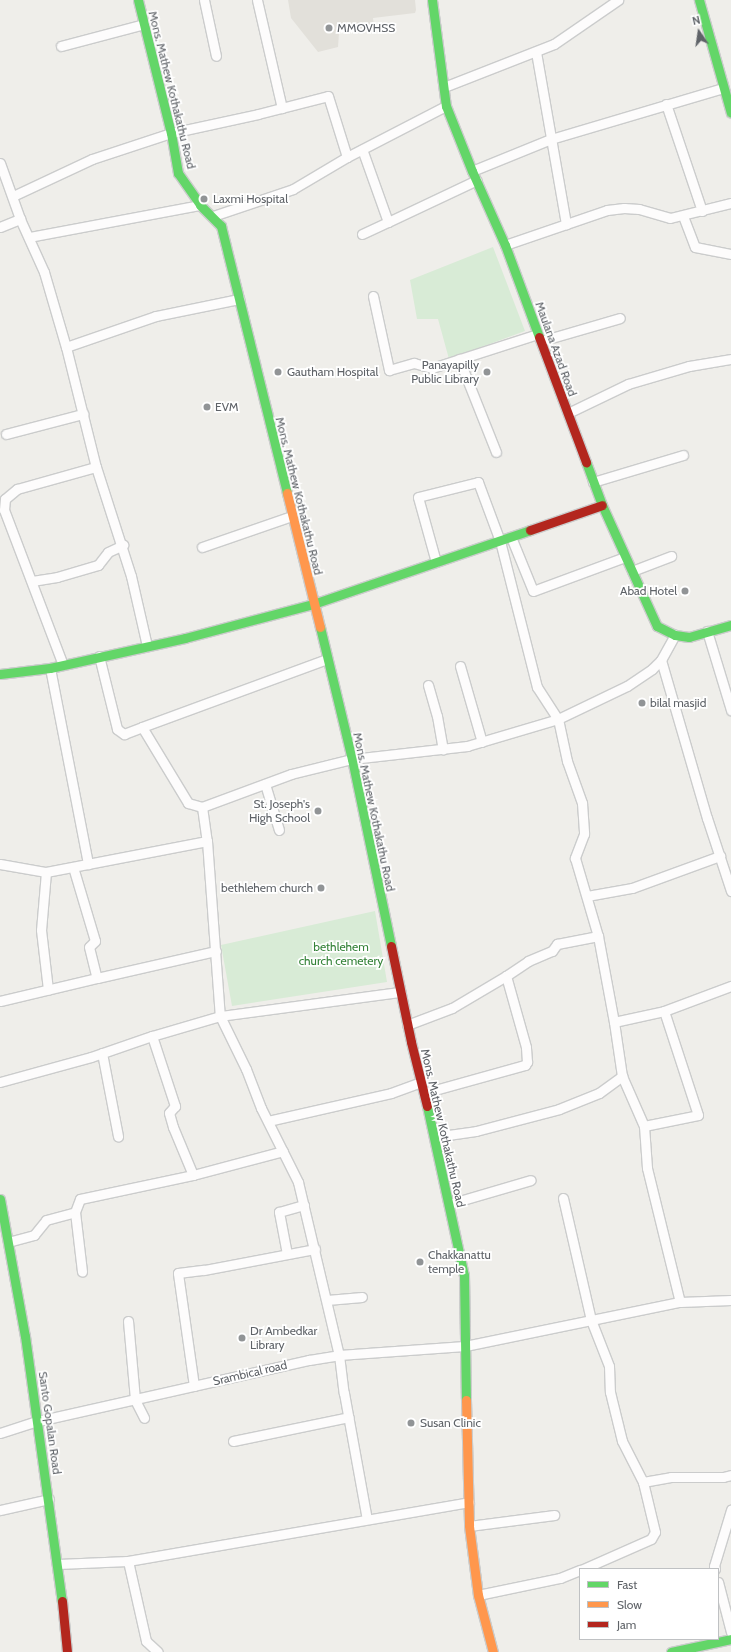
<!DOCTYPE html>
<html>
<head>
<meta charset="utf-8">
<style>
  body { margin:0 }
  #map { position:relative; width:731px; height:1652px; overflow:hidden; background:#efeeea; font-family:Cabin,sans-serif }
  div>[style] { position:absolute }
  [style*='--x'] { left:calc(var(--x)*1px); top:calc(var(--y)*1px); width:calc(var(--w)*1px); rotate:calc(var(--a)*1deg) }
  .education>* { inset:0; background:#e2e0da }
  .green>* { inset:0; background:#d8ebd6 }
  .roads { filter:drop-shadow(1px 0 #cbcccc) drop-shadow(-1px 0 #cbcccc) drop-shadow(0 1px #cbcccc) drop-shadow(0 -1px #cbcccc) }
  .street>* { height:9px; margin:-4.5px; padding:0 4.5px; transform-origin:4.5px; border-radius:4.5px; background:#fdfcfc }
  .fast>* { height:9px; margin:-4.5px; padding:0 4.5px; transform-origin:4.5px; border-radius:4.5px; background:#63d668 }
  .slow>* { height:9px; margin:-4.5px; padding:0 4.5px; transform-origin:4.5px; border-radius:4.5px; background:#ff974d }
  .jam>* { height:9px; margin:-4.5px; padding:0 4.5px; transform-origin:4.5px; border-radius:4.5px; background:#b3261e }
  .dots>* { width:11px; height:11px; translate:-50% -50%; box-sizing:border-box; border:2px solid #fff; border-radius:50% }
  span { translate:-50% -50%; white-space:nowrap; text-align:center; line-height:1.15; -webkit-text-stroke:3.5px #fff; paint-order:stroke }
  .poi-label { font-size:12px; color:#5f6368 }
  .left { translate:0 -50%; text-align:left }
  .right { translate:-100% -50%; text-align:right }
  .street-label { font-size:12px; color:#5f6368 }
  .park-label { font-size:12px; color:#348238 }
  .legend { position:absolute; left:579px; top:1568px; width:140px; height:72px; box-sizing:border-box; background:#fff; border:1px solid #bfc1c3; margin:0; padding:5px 7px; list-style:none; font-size:12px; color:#5f6368 }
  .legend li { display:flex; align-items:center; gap:8px; height:20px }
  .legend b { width:20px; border:1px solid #bfc1c3 }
  .north { position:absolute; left:679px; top:12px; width:40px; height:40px; -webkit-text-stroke:3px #fff; paint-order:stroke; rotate:347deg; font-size:11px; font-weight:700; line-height:16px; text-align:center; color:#5f6368 }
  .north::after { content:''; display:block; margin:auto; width:14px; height:18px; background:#5f6368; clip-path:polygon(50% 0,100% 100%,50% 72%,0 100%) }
</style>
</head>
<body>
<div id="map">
  <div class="education">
    <div style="clip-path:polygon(288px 0,415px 0,416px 10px,415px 13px,373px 18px,374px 26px,342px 31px,339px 33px,338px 47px,318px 52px,291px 18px)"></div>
  </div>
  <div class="green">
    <div style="clip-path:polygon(493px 247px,525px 331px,449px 359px,438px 319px,417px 319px,410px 280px)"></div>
    <div style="clip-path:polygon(375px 911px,387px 982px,232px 1006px,221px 945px)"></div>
  </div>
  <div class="roads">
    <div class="street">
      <div style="--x:204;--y:0;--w:57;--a:77.9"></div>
      <div style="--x:257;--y:0;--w:111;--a:77"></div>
      <div style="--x:61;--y:46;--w:86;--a:-14.8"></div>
      <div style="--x:536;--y:52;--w:175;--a:80.1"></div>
      <div style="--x:444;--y:87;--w:118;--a:-21.4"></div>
      <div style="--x:554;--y:44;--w:78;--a:-34.5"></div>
      <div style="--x:666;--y:104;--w:113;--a:71.4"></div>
      <div style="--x:0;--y:163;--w:59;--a:70.3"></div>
      <div style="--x:20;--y:219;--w:58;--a:65.6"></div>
      <div style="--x:44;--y:272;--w:78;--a:73.7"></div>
      <div style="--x:66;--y:347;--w:124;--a:76"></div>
      <div style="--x:96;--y:467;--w:114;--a:72.2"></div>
      <div style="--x:131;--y:576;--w:72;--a:77.1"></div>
      <div style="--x:472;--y:171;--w:85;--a:-22.1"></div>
      <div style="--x:551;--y:139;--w:179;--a:-16.5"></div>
      <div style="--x:13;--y:196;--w:87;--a:-25.1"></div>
      <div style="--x:92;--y:159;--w:83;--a:-18.2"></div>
      <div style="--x:171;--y:133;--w:89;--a:-12.3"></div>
      <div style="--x:258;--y:114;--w:72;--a:-14.4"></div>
      <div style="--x:328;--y:96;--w:64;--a:72.7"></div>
      <div style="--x:213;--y:216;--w:84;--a:-18.6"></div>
      <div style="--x:293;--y:189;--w:63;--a:-30.7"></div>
      <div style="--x:347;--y:157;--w:111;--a:-27.3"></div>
      <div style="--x:683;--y:216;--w:33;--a:69"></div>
      <div style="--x:695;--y:247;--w:37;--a:11"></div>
      <div style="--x:388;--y:222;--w:98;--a:-25.3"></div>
      <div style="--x:0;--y:227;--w:22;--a:-22"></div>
      <div style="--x:362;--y:234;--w:29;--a:-25"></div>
      <div style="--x:388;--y:222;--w:77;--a:-109.6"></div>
      <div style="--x:29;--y:237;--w:174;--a:-10.6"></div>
      <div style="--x:505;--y:245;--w:108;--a:-18.9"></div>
      <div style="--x:607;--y:210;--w:17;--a:-7"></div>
      <div style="--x:624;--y:208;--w:15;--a:4"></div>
      <div style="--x:639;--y:209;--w:32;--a:16"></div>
      <div style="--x:670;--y:218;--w:63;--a:-13.8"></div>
      <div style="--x:373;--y:296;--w:76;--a:77.8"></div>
      <div style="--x:389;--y:370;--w:26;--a:-16"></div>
      <div style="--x:414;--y:363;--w:19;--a:16"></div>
      <div style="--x:432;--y:368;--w:111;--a:-17.8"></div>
      <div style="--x:541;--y:341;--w:82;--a:-16.2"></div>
      <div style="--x:66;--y:347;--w:95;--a:-19"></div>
      <div style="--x:156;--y:316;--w:85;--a:-11.6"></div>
      <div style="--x:459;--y:359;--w:100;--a:68.3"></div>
      <div style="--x:568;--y:413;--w:67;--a:-25.8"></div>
      <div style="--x:628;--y:384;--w:64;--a:-16.4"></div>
      <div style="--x:689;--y:366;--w:43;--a:-9.5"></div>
      <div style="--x:6;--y:434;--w:80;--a:-14.6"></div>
      <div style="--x:593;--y:482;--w:94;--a:-16.7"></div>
      <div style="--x:511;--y:537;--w:58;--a:67.8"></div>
      <div style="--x:533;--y:591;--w:98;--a:-20.3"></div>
      <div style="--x:202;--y:547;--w:95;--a:-19"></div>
      <div style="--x:436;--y:562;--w:67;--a:-105.5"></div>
      <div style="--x:418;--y:497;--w:62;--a:-14"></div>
      <div style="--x:478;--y:482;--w:63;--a:69.6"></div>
      <div style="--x:500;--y:541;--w:151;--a:75.8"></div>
      <div style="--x:537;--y:687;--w:38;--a:57"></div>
      <div style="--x:558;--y:719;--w:43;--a:77.9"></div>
      <div style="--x:567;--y:761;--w:45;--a:70.3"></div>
      <div style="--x:582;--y:803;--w:31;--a:86"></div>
      <div style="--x:584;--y:834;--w:26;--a:111"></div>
      <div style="--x:575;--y:858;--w:81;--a:73.6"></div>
      <div style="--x:598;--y:936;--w:87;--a:79.5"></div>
      <div style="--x:614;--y:1022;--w:55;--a:81.6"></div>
      <div style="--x:622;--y:1076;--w:55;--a:66.3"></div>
      <div style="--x:644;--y:1126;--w:42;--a:85.9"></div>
      <div style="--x:647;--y:1168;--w:138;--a:76.2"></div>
      <div style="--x:632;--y:571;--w:42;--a:-21"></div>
      <div style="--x:32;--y:581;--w:25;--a:-9"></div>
      <div style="--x:57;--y:577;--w:43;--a:-16.3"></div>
      <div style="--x:98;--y:565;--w:16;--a:-52"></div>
      <div style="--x:108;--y:552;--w:17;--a:-25"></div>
      <div style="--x:707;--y:631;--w:83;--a:73.1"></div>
      <div style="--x:99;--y:656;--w:75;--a:76.1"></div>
      <div style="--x:117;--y:729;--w:9;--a:36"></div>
      <div style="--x:124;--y:734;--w:19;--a:-21"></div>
      <div style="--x:142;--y:727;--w:89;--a:58.8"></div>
      <div style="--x:188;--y:803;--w:15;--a:16"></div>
      <div style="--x:202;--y:807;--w:95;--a:-20.3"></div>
      <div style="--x:291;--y:774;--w:63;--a:-13.8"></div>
      <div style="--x:352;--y:759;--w:116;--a:-6.4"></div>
      <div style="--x:467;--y:746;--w:95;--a:-16.5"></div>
      <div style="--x:558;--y:719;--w:76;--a:-25.6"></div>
      <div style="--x:627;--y:686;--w:30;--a:-34"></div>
      <div style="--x:652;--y:669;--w:13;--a:-45"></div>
      <div style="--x:661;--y:660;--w:29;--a:-61"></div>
      <div style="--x:661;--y:660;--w:165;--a:73.8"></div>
      <div style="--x:707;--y:818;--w:77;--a:71.8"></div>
      <div style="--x:63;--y:665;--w:166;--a:-110.8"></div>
      <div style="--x:4;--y:510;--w:11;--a:-85"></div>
      <div style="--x:5;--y:499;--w:16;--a:-40"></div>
      <div style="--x:17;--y:489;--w:82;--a:-15.6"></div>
      <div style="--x:460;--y:666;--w:79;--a:73.9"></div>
      <div style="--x:50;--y:668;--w:200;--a:79"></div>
      <div style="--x:428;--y:685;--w:32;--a:74"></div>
      <div style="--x:437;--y:716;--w:34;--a:80"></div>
      <div style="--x:142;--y:727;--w:197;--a:-20.2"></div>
      <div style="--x:265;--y:784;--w:48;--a:73.1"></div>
      <div style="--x:202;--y:807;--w:34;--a:82"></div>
      <div style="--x:207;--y:841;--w:175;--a:85.8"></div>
      <div style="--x:220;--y:1016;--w:59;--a:63.9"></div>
      <div style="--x:246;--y:1069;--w:42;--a:69"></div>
      <div style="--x:261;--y:1108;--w:83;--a:63.4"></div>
      <div style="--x:298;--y:1182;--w:178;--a:76.7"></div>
      <div style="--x:339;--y:1355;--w:38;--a:83"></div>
      <div style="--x:344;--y:1393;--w:128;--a:79.7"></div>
      <div style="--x:0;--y:864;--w:47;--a:9.9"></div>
      <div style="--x:46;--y:872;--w:164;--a:-10.9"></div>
      <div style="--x:73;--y:867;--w:77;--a:73.4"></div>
      <div style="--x:95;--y:941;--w:8;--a:135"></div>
      <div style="--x:89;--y:947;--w:32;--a:76"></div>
      <div style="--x:97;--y:978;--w:122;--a:-12.8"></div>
      <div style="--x:46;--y:872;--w:58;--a:94.9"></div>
      <div style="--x:41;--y:930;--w:60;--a:83.3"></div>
      <div style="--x:587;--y:896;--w:46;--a:-10.1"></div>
      <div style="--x:632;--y:888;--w:94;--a:-20"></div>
      <div style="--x:0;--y:1001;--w:100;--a:-13.3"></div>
      <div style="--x:614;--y:1022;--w:51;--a:-12.4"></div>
      <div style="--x:664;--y:1011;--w:72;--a:-20.5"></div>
      <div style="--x:407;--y:1025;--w:48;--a:-20.7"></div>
      <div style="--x:452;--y:1008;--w:63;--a:-30.7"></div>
      <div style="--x:506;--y:976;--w:27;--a:-34"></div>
      <div style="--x:528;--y:961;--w:26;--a:-23"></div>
      <div style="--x:552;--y:951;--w:9;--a:-54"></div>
      <div style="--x:557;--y:944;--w:42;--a:-11"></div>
      <div style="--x:152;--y:1036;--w:74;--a:71.8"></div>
      <div style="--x:175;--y:1106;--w:9;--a:131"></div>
      <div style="--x:169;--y:1113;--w:15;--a:74"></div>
      <div style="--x:173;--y:1127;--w:52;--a:67.4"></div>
      <div style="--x:102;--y:1053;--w:85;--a:79.1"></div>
      <div style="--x:0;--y:1082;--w:94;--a:-15.4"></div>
      <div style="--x:91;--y:1057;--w:65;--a:-19"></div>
      <div style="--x:152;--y:1036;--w:71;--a:-16.4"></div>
      <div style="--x:220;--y:1016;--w:182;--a:-7.6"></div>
      <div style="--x:424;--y:1093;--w:105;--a:-15.5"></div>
      <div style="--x:525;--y:1065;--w:4;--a:-56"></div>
      <div style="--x:527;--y:1062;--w:15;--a:-94"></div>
      <div style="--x:526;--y:1047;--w:74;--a:-105.7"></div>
      <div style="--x:268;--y:1121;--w:126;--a:-12.8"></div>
      <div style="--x:391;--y:1093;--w:32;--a:-20"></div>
      <div style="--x:644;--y:1126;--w:55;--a:-11.5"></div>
      <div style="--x:698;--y:1115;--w:109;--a:-108.1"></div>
      <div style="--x:434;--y:1137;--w:42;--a:-8.1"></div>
      <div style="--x:476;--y:1131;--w:86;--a:-14.8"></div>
      <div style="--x:559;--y:1109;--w:43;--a:-21.8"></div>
      <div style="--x:599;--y:1093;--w:29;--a:-36"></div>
      <div style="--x:563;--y:1198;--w:125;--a:77.1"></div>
      <div style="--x:591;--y:1320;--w:49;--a:68.6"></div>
      <div style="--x:609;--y:1366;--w:26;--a:88"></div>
      <div style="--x:610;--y:1392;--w:50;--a:76.2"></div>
      <div style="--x:622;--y:1441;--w:46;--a:62.9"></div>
      <div style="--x:643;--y:1482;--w:28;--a:-10"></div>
      <div style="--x:671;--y:1477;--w:52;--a:0"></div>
      <div style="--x:723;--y:1477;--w:8;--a:-14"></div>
      <div style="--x:449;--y:1204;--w:85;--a:-16.3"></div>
      <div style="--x:75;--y:1212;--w:60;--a:83.3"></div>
      <div style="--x:8;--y:1242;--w:27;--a:-15"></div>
      <div style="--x:34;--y:1235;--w:19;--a:-51"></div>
      <div style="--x:46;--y:1220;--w:30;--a:-15"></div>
      <div style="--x:75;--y:1212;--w:14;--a:-69"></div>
      <div style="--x:80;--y:1199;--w:116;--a:-12"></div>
      <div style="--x:193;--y:1175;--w:93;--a:-14.9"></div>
      <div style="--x:287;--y:1254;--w:43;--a:-100.8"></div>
      <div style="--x:279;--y:1212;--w:26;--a:-16"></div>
      <div style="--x:327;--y:1300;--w:35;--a:-5"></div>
      <div style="--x:128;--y:1321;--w:79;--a:84.9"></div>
      <div style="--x:135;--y:1400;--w:20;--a:63"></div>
      <div style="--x:194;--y:1386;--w:114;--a:-98.1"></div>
      <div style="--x:178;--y:1273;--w:26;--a:-7"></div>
      <div style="--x:204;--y:1270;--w:113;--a:-10.7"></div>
      <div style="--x:0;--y:1433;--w:40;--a:-18"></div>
      <div style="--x:38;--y:1421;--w:278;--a:-12.7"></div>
      <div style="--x:309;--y:1360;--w:30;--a:-9"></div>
      <div style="--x:339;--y:1355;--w:126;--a:-4.1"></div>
      <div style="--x:465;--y:1346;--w:219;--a:-11.6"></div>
      <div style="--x:680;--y:1302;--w:51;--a:-2.2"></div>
      <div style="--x:233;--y:1441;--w:118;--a:-11.7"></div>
      <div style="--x:0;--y:1510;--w:50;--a:-12.7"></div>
      <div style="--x:469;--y:1526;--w:86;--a:-7.4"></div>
      <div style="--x:128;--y:1561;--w:82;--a:77.3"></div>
      <div style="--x:146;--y:1641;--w:16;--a:43"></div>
      <div style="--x:58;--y:1564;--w:70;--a:-2.5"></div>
      <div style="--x:128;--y:1561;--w:346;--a:-9.8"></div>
      <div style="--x:583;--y:1569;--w:74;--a:-23.8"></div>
      <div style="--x:651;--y:1539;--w:8;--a:-60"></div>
      <div style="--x:655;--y:1532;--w:51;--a:-103.5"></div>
      <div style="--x:715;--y:1569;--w:3;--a:-108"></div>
      <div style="--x:714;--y:1566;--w:59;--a:-73.1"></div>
      <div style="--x:718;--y:1582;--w:52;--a:75.4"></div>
      <div style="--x:478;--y:1595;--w:84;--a:-11.7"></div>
      <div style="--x:560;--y:1578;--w:22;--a:-22"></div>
    </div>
    <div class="fast">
      <div style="--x:138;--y:0;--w:137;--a:76.1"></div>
      <div style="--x:171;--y:133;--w:41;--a:80.1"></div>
      <div style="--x:178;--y:173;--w:39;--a:55"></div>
      <div style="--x:200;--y:205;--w:30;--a:45"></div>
      <div style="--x:221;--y:226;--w:275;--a:76.1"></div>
      <div style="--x:432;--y:0;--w:107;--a:82.5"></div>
      <div style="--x:446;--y:106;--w:70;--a:68.2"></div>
      <div style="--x:472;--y:171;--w:81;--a:66"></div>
      <div style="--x:505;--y:245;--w:98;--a:69.7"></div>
      <div style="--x:699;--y:0;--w:117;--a:74.2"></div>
      <div style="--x:586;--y:462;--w:46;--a:69.6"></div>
      <div style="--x:602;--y:505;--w:133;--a:65.6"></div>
      <div style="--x:657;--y:626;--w:20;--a:27"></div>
      <div style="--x:675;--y:635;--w:14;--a:8"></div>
      <div style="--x:689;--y:637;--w:44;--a:-15.9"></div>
      <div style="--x:320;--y:627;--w:136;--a:76.4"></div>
      <div style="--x:352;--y:759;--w:191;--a:78.2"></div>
      <div style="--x:0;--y:674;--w:50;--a:-6.8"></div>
      <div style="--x:50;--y:668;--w:138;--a:-12.5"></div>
      <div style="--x:185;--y:638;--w:132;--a:-14.9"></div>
      <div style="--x:313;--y:604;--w:229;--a:-18.8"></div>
      <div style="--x:427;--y:1106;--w:173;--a:77.7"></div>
      <div style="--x:464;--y:1275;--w:125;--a:89.1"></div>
      <div style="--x:0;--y:1199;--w:139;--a:79.7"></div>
      <div style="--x:25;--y:1336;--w:268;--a:82.1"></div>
      <div style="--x:671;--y:1652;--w:61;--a:-12.2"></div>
    </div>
    <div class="slow">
      <div style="--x:287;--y:493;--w:138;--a:76.2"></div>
      <div style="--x:466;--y:1400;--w:126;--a:88.6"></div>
      <div style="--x:469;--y:1526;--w:70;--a:82.6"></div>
      <div style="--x:478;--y:1595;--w:59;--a:75.3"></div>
    </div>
    <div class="jam">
      <div style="--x:539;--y:337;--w:134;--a:69.4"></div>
      <div style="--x:530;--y:530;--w:76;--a:-19.1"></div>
      <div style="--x:391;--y:946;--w:98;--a:78.2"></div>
      <div style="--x:411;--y:1042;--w:66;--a:76"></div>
      <div style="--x:62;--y:1601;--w:51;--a:84.4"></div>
    </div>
  </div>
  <div class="dots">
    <div style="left:329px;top:28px;background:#919496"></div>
    <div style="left:204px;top:199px;background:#919496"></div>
    <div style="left:278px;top:372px;background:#919496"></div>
    <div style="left:487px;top:372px;background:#919496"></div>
    <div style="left:207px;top:407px;background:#919496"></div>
    <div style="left:685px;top:591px;background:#919496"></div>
    <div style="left:642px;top:703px;background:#919496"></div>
    <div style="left:318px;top:811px;background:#919496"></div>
    <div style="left:321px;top:888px;background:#919496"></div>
    <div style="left:420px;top:1262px;background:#919496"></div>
    <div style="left:242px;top:1338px;background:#919496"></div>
    <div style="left:411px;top:1423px;background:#919496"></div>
  </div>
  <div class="poi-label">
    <span class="left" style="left:337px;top:28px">MMOVHSS</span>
    <span class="left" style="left:213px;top:199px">Laxmi Hospital</span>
    <span class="right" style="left:479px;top:372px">Panayapilly<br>Public Library</span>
    <span class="left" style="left:287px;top:372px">Gautham Hospital</span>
    <span class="left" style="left:215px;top:407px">EVM</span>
    <span class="right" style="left:677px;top:591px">Abad Hotel</span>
    <span class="left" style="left:650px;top:703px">bilal masjid</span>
    <span class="right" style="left:310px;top:811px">St. Joseph's<br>High School</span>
    <span class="right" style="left:313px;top:888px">bethlehem church</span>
    <span class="left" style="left:428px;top:1262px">Chakkanattu<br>temple</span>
    <span class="left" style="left:250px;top:1338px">Dr Ambedkar<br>Library</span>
    <span class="left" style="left:420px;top:1423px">Susan Clinic</span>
  </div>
  <div class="street-label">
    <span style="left:172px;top:90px;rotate:76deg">Mons. Mathew Kothakathu Road</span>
    <span style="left:556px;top:349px;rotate:70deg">Maulana Azad Road</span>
    <span style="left:299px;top:496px;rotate:76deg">Mons. Mathew Kothakathu Road</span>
    <span style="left:374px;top:812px;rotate:78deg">Mons. Mathew Kothakathu Road</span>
    <span style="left:443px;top:1128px;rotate:77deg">Mons. Mathew Kothakathu Road</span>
    <span style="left:250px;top:1373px;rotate:-13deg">Srambical road</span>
    <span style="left:50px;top:1423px;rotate:82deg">Santo Gopalan Road</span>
  </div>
  <div class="park-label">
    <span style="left:341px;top:954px">bethlehem<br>church cemetery</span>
  </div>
  <ul class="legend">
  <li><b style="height:5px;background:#63d668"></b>Fast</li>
  <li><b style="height:5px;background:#ff974d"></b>Slow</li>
  <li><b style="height:5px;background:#b3261e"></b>Jam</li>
  </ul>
  <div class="north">N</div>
</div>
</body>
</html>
